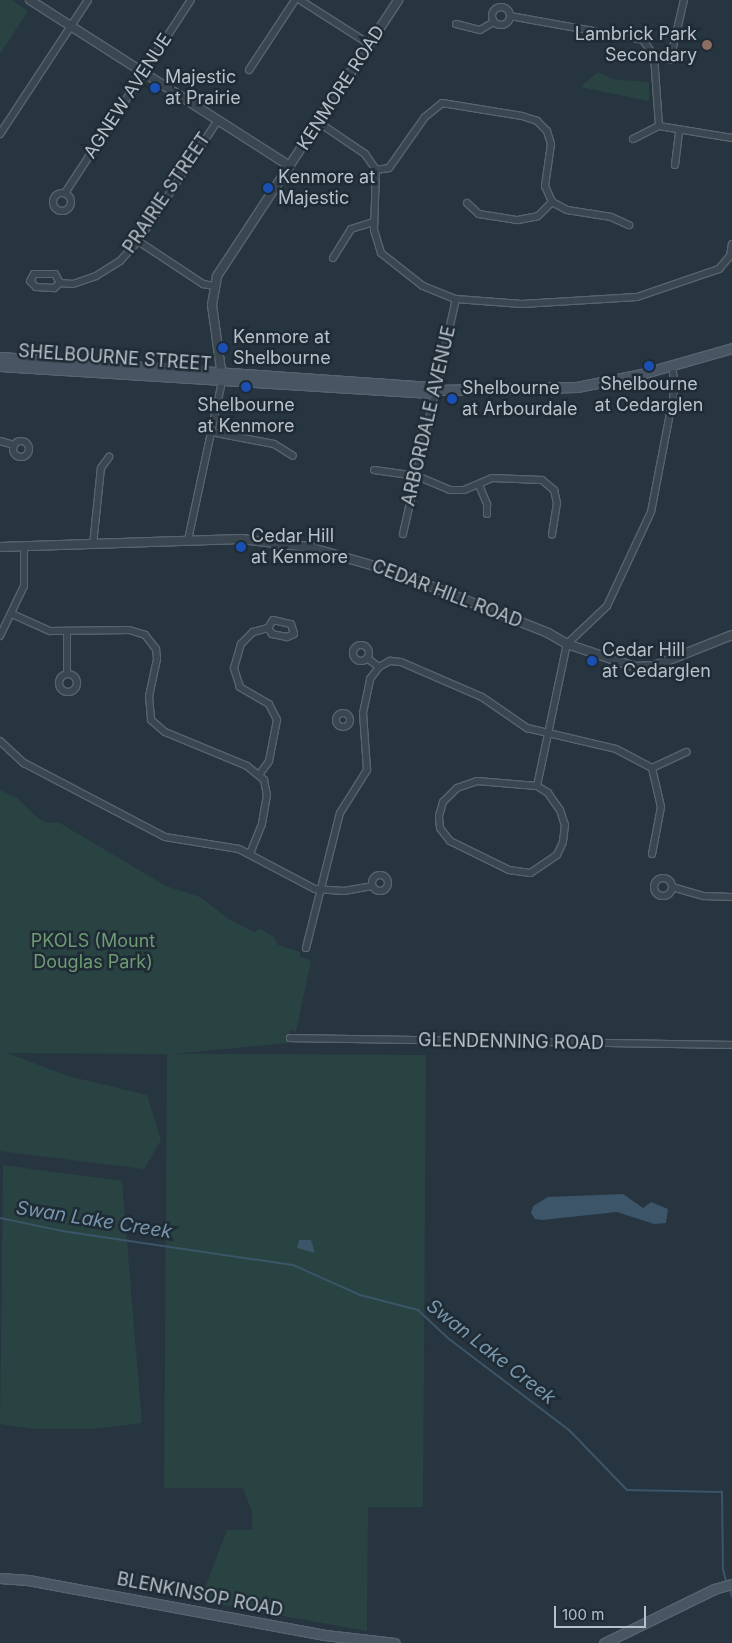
<!DOCTYPE html>
<html>
<head>
<meta charset="utf-8">
<style>
  body { margin:0 }
  #map { position:relative; width:732px; height:1643px; overflow:hidden; background:#263540; font-family:Inter,sans-serif }
  div>[style] { position:absolute }
  [style*='--x'] { left:calc(var(--x)*1px); top:calc(var(--y)*1px); width:calc(var(--w)*1px); rotate:calc(var(--a)*1deg) }
  .green>* { inset:0; background:#294342 }
  .water>* { inset:0; background:#3c5568 }
  .stream>* { height:2px; margin:-1px; padding:0 1px; transform-origin:1px; border-radius:1px; background:#3c5568 }
  .roads { filter:drop-shadow(1px 0 #58646d) drop-shadow(-1px 0 #58646d) drop-shadow(0 1px #58646d) drop-shadow(0 -1px #58646d) }
  .minor>* { height:6px; margin:-3px; padding:0 3px; transform-origin:3px; border-radius:3px; background:#3a4650 }
  .minor>.ring { margin:-3px; padding:0; box-sizing:content-box; background:none; border:6px solid #3a4650; border-radius:50% }
  .tertiary>* { height:8px; margin:-4px; padding:0 4px; transform-origin:4px; border-radius:4px; background:#3a4650 }
  .secondary>* { height:9px; margin:-4.5px; padding:0 4.5px; transform-origin:4.5px; border-radius:4.5px; background:#485663 }
  .dots>* { width:14px; height:14px; translate:-50% -50%; box-sizing:border-box; border:2px solid #1f2b35; border-radius:50% }
  span { translate:-50% -50%; white-space:nowrap; text-align:center; line-height:1.15; -webkit-text-stroke:5px #1f2b35; paint-order:stroke }
  .poi-label { font-size:18px; color:#b7c1ca }
  .right { translate:-100% -50%; text-align:right }
  .left { translate:0 -50%; text-align:left }
  .street-label { font-size:18px; color:#b7c1ca }
  .park-label { font-size:18px; color:#6f9b73 }
  .water-label { font-size:19px; color:#7896ac; font-style:italic }
  .scale { position:absolute; left:554px; top:1606px; width:92px; height:22px; box-sizing:border-box; border:2px solid #b7c1ca; border-top:0; padding-left:6px; font-size:15px; line-height:18px; white-space:nowrap; color:#b7c1ca; -webkit-text-stroke:4px #1f2b35; paint-order:stroke }
</style>
</head>
<body>
<div id="map">
  <div class="green">
    <div style="clip-path:polygon(0 0,12px 0,28px 11px,0 54px)"></div>
    <div style="clip-path:polygon(598px 72px,612px 79px,649px 82px,649px 101px,580px 87px)"></div>
    <div style="clip-path:polygon(0 790px,17px 798px,39px 819px,47px 823px,58px 822px,166px 886px,200px 897px,227px 918px,254px 932px,260px 929px,274px 937px,278px 945px,300px 952px,300px 956px,311px 961px,296px 1031px,290px 1030px,288px 1043px,173px 1054px,426px 1055px,423px 1507px,368px 1507px,367px 1631px,200px 1601px,227px 1530px,252px 1530px,252px 1512px,243px 1488px,164px 1488px,167px 1054px,7px 1053px,68px 1076px,147px 1095px,161px 1140px,144px 1169px,0 1151px)"></div>
    <div style="clip-path:polygon(3px 1165px,122px 1181px,142px 1423px,95px 1429px,33px 1429px,0 1424px)"></div>
  </div>
  <div class="water">
    <div style="clip-path:polygon(623px 1194px,643px 1208px,651px 1202px,668px 1209px,666px 1223px,654px 1224px,617px 1212px,542px 1220px,535px 1219px,531px 1213px,533px 1206px,548px 1197px)"></div>
    <div style="clip-path:polygon(299px 1240px,311px 1240px,315px 1253px,297px 1248px)"></div>
  </div>
  <div class="stream">
    <div style="--x:0;--y:1218;--w:63;--a:11.8"></div>
    <div style="--x:62;--y:1231;--w:233;--a:8.4"></div>
    <div style="--x:293;--y:1265;--w:73;--a:24.1"></div>
    <div style="--x:360;--y:1295;--w:60;--a:14.5"></div>
    <div style="--x:418;--y:1310;--w:42;--a:43.1"></div>
    <div style="--x:449;--y:1339;--w:152;--a:37.2"></div>
    <div style="--x:570;--y:1431;--w:82;--a:46"></div>
    <div style="--x:627;--y:1490;--w:95;--a:1.2"></div>
    <div style="--x:722;--y:1492;--w:77;--a:89.3"></div>
    <div style="--x:723;--y:1569;--w:12;--a:76"></div>
    <div style="--x:729;--y:1588;--w:9;--a:69"></div>
  </div>
  <div class="roads">
    <div class="minor">
      <div style="--x:300;--y:0;--w:82;--a:32.5"></div>
      <div class="ring" style="left:492px;top:7px;width:12px;height:12px"></div>
      <div style="--x:510;--y:16;--w:135;--a:10.2"></div>
      <div style="--x:643;--y:40;--w:19;--a:55"></div>
      <div style="--x:654;--y:56;--w:70;--a:85.9"></div>
      <div style="--x:659;--y:126;--w:74;--a:9.3"></div>
      <div style="--x:456;--y:24;--w:25;--a:14"></div>
      <div style="--x:480;--y:30;--w:16;--a:-30"></div>
      <div style="--x:670;--y:60;--w:62;--a:-76.9"></div>
      <div style="--x:249;--y:70;--w:84;--a:-56.7"></div>
      <div style="--x:318;--y:122;--w:57;--a:34.2"></div>
      <div style="--x:365;--y:154;--w:19;--a:55"></div>
      <div style="--x:376;--y:170;--w:60;--a:91.9"></div>
      <div style="--x:374;--y:230;--w:24;--a:73"></div>
      <div style="--x:381;--y:253;--w:53;--a:38.2"></div>
      <div style="--x:423;--y:286;--w:35;--a:22"></div>
      <div style="--x:456;--y:299;--w:66;--a:4.3"></div>
      <div style="--x:522;--y:304;--w:115;--a:-3.5"></div>
      <div style="--x:637;--y:297;--w:87;--a:-18.9"></div>
      <div style="--x:719;--y:269;--w:17;--a:-50"></div>
      <div style="--x:730;--y:256;--w:12;--a:-81"></div>
      <div style="--x:0;--y:134;--w:160;--a:-56.7"></div>
      <div style="--x:633;--y:139;--w:29;--a:-27"></div>
      <div style="--x:675;--y:165;--w:33;--a:-83"></div>
      <div style="--x:376;--y:170;--w:13;--a:-9"></div>
      <div style="--x:389;--y:168;--w:62;--a:-54.8"></div>
      <div style="--x:425;--y:117;--w:22;--a:-39"></div>
      <div style="--x:442;--y:103;--w:81;--a:9.2"></div>
      <div style="--x:522;--y:116;--w:16;--a:18"></div>
      <div style="--x:537;--y:121;--w:14;--a:45"></div>
      <div style="--x:547;--y:131;--w:14;--a:73"></div>
      <div style="--x:551;--y:144;--w:42;--a:98.1"></div>
      <div style="--x:545;--y:186;--w:17;--a:66"></div>
      <div style="--x:552;--y:202;--w:17;--a:28"></div>
      <div style="--x:567;--y:210;--w:45;--a:9"></div>
      <div style="--x:611;--y:217;--w:20;--a:24"></div>
      <div class="ring" style="left:53px;top:193px;width:12px;height:12px"></div>
      <div style="--x:65;--y:193;--w:230;--a:-56.9"></div>
      <div style="--x:467;--y:203;--w:16;--a:43"></div>
      <div style="--x:479;--y:214;--w:39;--a:9"></div>
      <div style="--x:518;--y:220;--w:20;--a:-11"></div>
      <div style="--x:538;--y:216;--w:20;--a:-45"></div>
      <div style="--x:138;--y:241;--w:78;--a:33.5"></div>
      <div style="--x:203;--y:284;--w:11;--a:10"></div>
      <div style="--x:333;--y:258;--w:34;--a:-58"></div>
      <div style="--x:351;--y:229;--w:24;--a:-17"></div>
      <div style="--x:34;--y:274;--w:21;--a:0"></div>
      <div style="--x:55;--y:274;--w:10;--a:61"></div>
      <div style="--x:60;--y:283;--w:8;--a:140"></div>
      <div style="--x:54;--y:288;--w:18;--a:-177"></div>
      <div style="--x:36;--y:287;--w:8;--a:-135"></div>
      <div style="--x:30;--y:281;--w:8;--a:-60"></div>
      <div style="--x:60;--y:283;--w:13;--a:4"></div>
      <div style="--x:73;--y:284;--w:24;--a:-19"></div>
      <div style="--x:96;--y:276;--w:28;--a:-32"></div>
      <div style="--x:120;--y:261;--w:27;--a:-48"></div>
      <div style="--x:138;--y:241;--w:145;--a:-56.5"></div>
      <div style="--x:211;--y:432;--w:64;--a:10.8"></div>
      <div style="--x:274;--y:444;--w:22;--a:32"></div>
      <div style="--x:0;--y:441;--w:15;--a:16"></div>
      <div class="ring" style="left:13px;top:441px;width:10px;height:10px"></div>
      <div style="--x:374;--y:470;--w:43;--a:7.9"></div>
      <div style="--x:417;--y:476;--w:36;--a:23"></div>
      <div style="--x:450;--y:490;--w:14;--a:0"></div>
      <div style="--x:464;--y:490;--w:30;--a:-23"></div>
      <div style="--x:492;--y:478;--w:50;--a:2.3"></div>
      <div style="--x:542;--y:480;--w:16;--a:40"></div>
      <div style="--x:554;--y:490;--w:13;--a:77"></div>
      <div style="--x:557;--y:503;--w:32;--a:99"></div>
      <div style="--x:479;--y:485;--w:21;--a:67"></div>
      <div style="--x:487;--y:504;--w:10;--a:90"></div>
      <div style="--x:403;--y:534;--w:241;--a:-77.3"></div>
      <div style="--x:188;--y:540;--w:162;--a:-77.9"></div>
      <div style="--x:93;--y:545;--w:77;--a:-84.1"></div>
      <div style="--x:101;--y:468;--w:14;--a:-54"></div>
      <div style="--x:12;--y:614;--w:42;--a:24.1"></div>
      <div style="--x:50;--y:631;--w:79;--a:-0.7"></div>
      <div style="--x:129;--y:630;--w:17;--a:17"></div>
      <div style="--x:145;--y:635;--w:18;--a:52"></div>
      <div style="--x:156;--y:649;--w:10;--a:84"></div>
      <div style="--x:157;--y:659;--w:38;--a:102"></div>
      <div style="--x:149;--y:696;--w:24;--a:85"></div>
      <div style="--x:151;--y:720;--w:18;--a:41"></div>
      <div style="--x:165;--y:732;--w:89;--a:22.5"></div>
      <div style="--x:247;--y:766;--w:22;--a:39"></div>
      <div style="--x:264;--y:780;--w:15;--a:79"></div>
      <div style="--x:267;--y:795;--w:29;--a:100"></div>
      <div style="--x:262;--y:824;--w:32;--a:112"></div>
      <div style="--x:273;--y:620;--w:18;--a:13"></div>
      <div style="--x:291;--y:624;--w:10;--a:73"></div>
      <div style="--x:294;--y:634;--w:8;--a:157"></div>
      <div style="--x:287;--y:637;--w:15;--a:-169"></div>
      <div style="--x:272;--y:634;--w:7;--a:-124"></div>
      <div style="--x:268;--y:628;--w:9;--a:-58"></div>
      <div style="--x:67;--y:631;--w:43;--a:90"></div>
      <div style="--x:0;--y:636;--w:55;--a:-64.4"></div>
      <div style="--x:24;--y:586;--w:40;--a:-90"></div>
      <div class="ring" style="left:353px;top:645px;width:10px;height:10px"></div>
      <div style="--x:367;--y:658;--w:15;--a:37"></div>
      <div class="ring" style="left:59px;top:674px;width:12px;height:12px"></div>
      <div class="ring" style="left:336px;top:713px;width:8px;height:8px"></div>
      <div style="--x:0;--y:741;--w:33;--a:43"></div>
      <div style="--x:24;--y:763;--w:159;--a:27.7"></div>
      <div style="--x:165;--y:837;--w:75;--a:9.2"></div>
      <div style="--x:239;--y:849;--w:86;--a:27.8"></div>
      <div style="--x:315;--y:889;--w:29;--a:4"></div>
      <div style="--x:344;--y:891;--w:28;--a:-10"></div>
      <div style="--x:652;--y:768;--w:38;--a:-25"></div>
      <div style="--x:259;--y:775;--w:17;--a:-54"></div>
      <div style="--x:269;--y:761;--w:42;--a:-79"></div>
      <div style="--x:277;--y:720;--w:18;--a:-117"></div>
      <div style="--x:269;--y:704;--w:34;--a:-150"></div>
      <div style="--x:240;--y:687;--w:20;--a:-108"></div>
      <div style="--x:234;--y:668;--w:25;--a:-74"></div>
      <div style="--x:241;--y:644;--w:17;--a:-45"></div>
      <div style="--x:253;--y:632;--w:16;--a:-15"></div>
      <div style="--x:477;--y:781;--w:60;--a:4.8"></div>
      <div style="--x:537;--y:786;--w:13;--a:32"></div>
      <div style="--x:548;--y:793;--w:21;--a:55"></div>
      <div style="--x:560;--y:810;--w:16;--a:72"></div>
      <div style="--x:565;--y:825;--w:17;--a:97"></div>
      <div style="--x:563;--y:842;--w:14;--a:115"></div>
      <div style="--x:557;--y:855;--w:32;--a:146"></div>
      <div style="--x:530;--y:873;--w:21;--a:-172"></div>
      <div style="--x:509;--y:870;--w:66;--a:-153.8"></div>
      <div style="--x:450;--y:841;--w:16;--a:-128"></div>
      <div style="--x:440;--y:828;--w:12;--a:-95"></div>
      <div style="--x:439;--y:816;--w:15;--a:-74"></div>
      <div style="--x:443;--y:802;--w:20;--a:-45"></div>
      <div style="--x:457;--y:788;--w:21;--a:-19"></div>
      <div style="--x:537;--y:786;--w:145;--a:-78.1"></div>
      <div style="--x:567;--y:644;--w:55;--a:-43.5"></div>
      <div style="--x:607;--y:606;--w:104;--a:-64.9"></div>
      <div style="--x:651;--y:512;--w:127;--a:-79.1"></div>
      <div style="--x:675;--y:387;--w:22;--a:-98"></div>
      <div class="ring" style="left:372px;top:875px;width:10px;height:10px"></div>
      <div class="ring" style="left:654px;top:878px;width:12px;height:12px"></div>
      <div style="--x:672;--y:887;--w:33;--a:16"></div>
      <div style="--x:704;--y:896;--w:28;--a:2"></div>
      <div style="--x:306;--y:948;--w:139;--a:-75.9"></div>
      <div style="--x:340;--y:813;--w:51;--a:-57.9"></div>
      <div style="--x:367;--y:770;--w:57;--a:-94"></div>
      <div style="--x:363;--y:713;--w:35;--a:-78"></div>
      <div style="--x:370;--y:679;--w:15;--a:-53"></div>
      <div style="--x:379;--y:667;--w:13;--a:-29"></div>
      <div style="--x:390;--y:661;--w:11;--a:5"></div>
      <div style="--x:401;--y:662;--w:88;--a:23.4"></div>
      <div style="--x:482;--y:697;--w:55;--a:34.6"></div>
      <div style="--x:527;--y:728;--w:91;--a:13.3"></div>
      <div style="--x:616;--y:749;--w:41;--a:27.8"></div>
      <div style="--x:652;--y:768;--w:40;--a:77"></div>
      <div style="--x:661;--y:807;--w:48;--a:100.8"></div>
      <div style="--x:290;--y:1038;--w:442;--a:0.9"></div>
    </div>
    <div class="tertiary">
      <div style="--x:30;--y:0;--w:308;--a:32.6"></div>
      <div style="--x:222;--y:377;--w:73;--a:-97.9"></div>
      <div style="--x:212;--y:305;--w:29;--a:-80"></div>
      <div style="--x:217;--y:276;--w:330;--a:-56.7"></div>
      <div style="--x:0;--y:547;--w:241;--a:-1.9"></div>
      <div style="--x:241;--y:539;--w:68;--a:6.7"></div>
      <div style="--x:309;--y:547;--w:90;--a:16.2"></div>
      <div style="--x:395;--y:572;--w:165;--a:21.7"></div>
      <div style="--x:548;--y:633;--w:22;--a:30"></div>
      <div style="--x:567;--y:644;--w:72;--a:18.7"></div>
      <div style="--x:635;--y:667;--w:19;--a:-3"></div>
      <div style="--x:654;--y:666;--w:84;--a:-21.7"></div>
    </div>
    <div class="secondary">
      <div style="--x:0;--y:357;--w:431;--a:4"></div>
      <div style="--x:430;--y:387;--w:8;--a:23"></div>
      <div style="--x:0;--y:366;--w:432;--a:3.6"></div>
      <div style="--x:431;--y:393;--w:7;--a:-27"></div>
      <div style="--x:437;--y:390;--w:140;--a:-1.2"></div>
      <div style="--x:577;--y:387;--w:65;--a:-11.5"></div>
      <div style="--x:641;--y:374;--w:95;--a:-15.9"></div>
      <div style="--x:0;--y:1578;--w:28;--a:4"></div>
      <div style="--x:28;--y:1580;--w:302;--a:10.5"></div>
      <div style="--x:325;--y:1635;--w:70;--a:6.5"></div>
      <div style="--x:604;--y:1643;--w:123;--a:-26.1"></div>
      <div style="--x:714;--y:1589;--w:19;--a:-16"></div>
    </div>
  </div>
  <div class="dots">
    <div style="left:707px;top:45px;background:#8d6e63"></div>
    <div style="left:155px;top:88px;background:#1a4fb4"></div>
    <div style="left:268px;top:188px;background:#1a4fb4"></div>
    <div style="left:223px;top:348px;background:#1a4fb4"></div>
    <div style="left:649px;top:366px;background:#1a4fb4"></div>
    <div style="left:246px;top:387px;background:#1a4fb4"></div>
    <div style="left:452px;top:399px;background:#1a4fb4"></div>
    <div style="left:241px;top:547px;background:#1a4fb4"></div>
    <div style="left:592px;top:661px;background:#1a4fb4"></div>
  </div>
  <div class="poi-label">
    <span class="right" style="left:697px;top:45px">Lambrick Park<br>Secondary</span>
    <span class="left" style="left:165px;top:88px">Majestic<br>at Prairie</span>
    <span class="left" style="left:278px;top:188px">Kenmore at<br>Majestic</span>
    <span class="left" style="left:233px;top:348px">Kenmore at<br>Shelbourne</span>
    <span style="left:649px;top:395px">Shelbourne<br>at Cedarglen</span>
    <span class="left" style="left:462px;top:399px">Shelbourne<br>at Arbourdale</span>
    <span style="left:246px;top:416px">Shelbourne<br>at Kenmore</span>
    <span class="left" style="left:251px;top:547px">Cedar Hill<br>at Kenmore</span>
    <span class="left" style="left:602px;top:661px">Cedar Hill<br>at Cedarglen</span>
  </div>
  <div class="street-label">
    <span style="left:341px;top:88px;rotate:-57deg">KENMORE ROAD</span>
    <span style="left:128px;top:96px;rotate:-57deg">AGNEW AVENUE</span>
    <span style="left:167px;top:193px;rotate:-56deg">PRAIRIE STREET</span>
    <span style="left:115px;top:358px;rotate:4deg">SHELBOURNE STREET</span>
    <span style="left:429px;top:416px;rotate:-77deg">ARBORDALE AVENUE</span>
    <span style="left:447px;top:594px;rotate:21deg">CEDAR HILL ROAD</span>
    <span style="left:511px;top:1042px;rotate:1deg">GLENDENNING ROAD</span>
    <span style="left:200px;top:1595px;rotate:11deg">BLENKINSOP ROAD</span>
  </div>
  <div class="park-label">
    <span style="left:93px;top:952px">PKOLS (Mount<br>Douglas Park)</span>
  </div>
  <div class="water-label">
    <span style="left:94px;top:1220px;rotate:9deg">Swan Lake Creek</span>
    <span style="left:491px;top:1352px;rotate:38deg">Swan Lake Creek</span>
  </div>
  <div class="scale">100 m</div>
</div>
</body>
</html>
